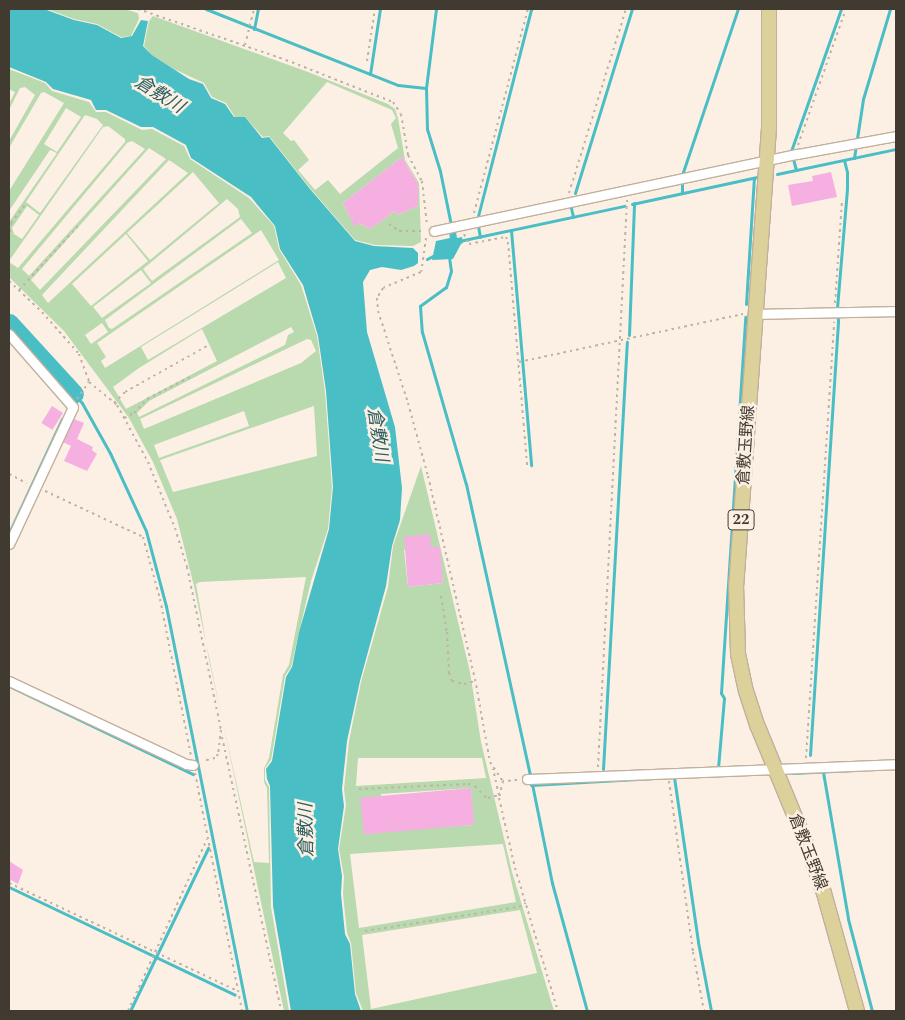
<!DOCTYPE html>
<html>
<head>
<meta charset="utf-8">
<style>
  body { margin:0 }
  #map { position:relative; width:905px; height:1020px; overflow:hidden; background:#fcf0e4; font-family:Spectral,"Noto Sans JP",serif }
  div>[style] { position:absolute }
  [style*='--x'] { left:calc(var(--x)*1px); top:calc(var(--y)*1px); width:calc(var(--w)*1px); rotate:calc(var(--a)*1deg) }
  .green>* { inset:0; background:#b9d9ae }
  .water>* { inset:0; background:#4abec5 }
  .stream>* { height:3px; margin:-1.5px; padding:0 1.5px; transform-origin:1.5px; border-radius:1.5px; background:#4abec5 }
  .river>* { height:19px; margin:-9.5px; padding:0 9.5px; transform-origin:9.5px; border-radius:9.5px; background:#4abec5 }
  .building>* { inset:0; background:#f5afe1; transform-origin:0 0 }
  .path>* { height:2px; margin-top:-1px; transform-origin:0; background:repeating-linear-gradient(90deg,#bdb3a8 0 2.5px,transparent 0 6.5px) }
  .roads { filter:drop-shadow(1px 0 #c2b09c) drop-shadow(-1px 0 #c2b09c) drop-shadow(0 1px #c2b09c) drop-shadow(0 -1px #c2b09c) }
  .minor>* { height:9px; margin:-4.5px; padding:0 4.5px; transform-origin:4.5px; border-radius:4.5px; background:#fff }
  .primary>* { height:14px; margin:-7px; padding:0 7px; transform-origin:7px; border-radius:7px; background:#dcd09b }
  span { translate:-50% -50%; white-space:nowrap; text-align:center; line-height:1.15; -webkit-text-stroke:5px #fcf0e4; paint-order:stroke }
  .shield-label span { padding:1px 4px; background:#fcf0e4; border:1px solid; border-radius:4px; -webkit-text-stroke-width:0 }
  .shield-label { font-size:15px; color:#413a31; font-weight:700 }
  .street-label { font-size:16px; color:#413a31 }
  .water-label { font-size:18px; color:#2d5e61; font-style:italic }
  .frame { position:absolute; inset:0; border:10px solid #413a31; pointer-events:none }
</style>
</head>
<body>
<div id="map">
  <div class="green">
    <div style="clip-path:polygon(47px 9px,124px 9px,138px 13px,139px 19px,131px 36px,121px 37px,97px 24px,74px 19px)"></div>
    <div style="clip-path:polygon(evenodd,153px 16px,308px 72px,388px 104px,395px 109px,398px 118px,405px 160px,419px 183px,421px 242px,413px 246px,375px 245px,355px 240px,310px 188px,269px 136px,263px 137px,245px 117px,235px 117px,226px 103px,212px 97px,204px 83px,174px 69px,152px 55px,144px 46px,149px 21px,153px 16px,327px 82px,392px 110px,396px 118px,391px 124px,398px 148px,340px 194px,328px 180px,315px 190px,298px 170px,309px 160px,294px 140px,291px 141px,283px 133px,327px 82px,153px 16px,402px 157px,418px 184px,418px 206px,398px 215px,395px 211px,370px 229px,351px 219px,343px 203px,402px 157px)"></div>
    <div style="clip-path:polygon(evenodd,9px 69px,45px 83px,52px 91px,89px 102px,96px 112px,106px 112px,142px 130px,152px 129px,184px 146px,190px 159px,249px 198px,274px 226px,279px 249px,301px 285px,317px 336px,325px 392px,332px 487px,328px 529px,311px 581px,291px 667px,285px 676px,271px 760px,265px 768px,265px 780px,269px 787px,271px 907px,289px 1011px,284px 1011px,194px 586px,177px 519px,153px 462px,129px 418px,64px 331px,9px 277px,9px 262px,18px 268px,125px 142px,125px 139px,108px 126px,103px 127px,9px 261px,9px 222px,57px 153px,50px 150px,9px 211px,9px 191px,64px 103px,44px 92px,41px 93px,9px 148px,9px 141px,35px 95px,25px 87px,20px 88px,9px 110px,9px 104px,15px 92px,9px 89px,9px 69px,66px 108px,81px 117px,57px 152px,44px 144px,66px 108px,9px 69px,85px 115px,97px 119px,103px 125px,40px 213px,26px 202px,85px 115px,9px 69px,132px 141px,145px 149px,29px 276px,22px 269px,127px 143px,132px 141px,9px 69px,149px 148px,166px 159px,40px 290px,31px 280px,149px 148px,9px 69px,169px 160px,188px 173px,48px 303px,42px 295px,169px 160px,9px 69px,193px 172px,219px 203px,150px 260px,127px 233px,193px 172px,9px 69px,227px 199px,238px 209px,240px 217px,152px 281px,143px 269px,227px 199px,9px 69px,27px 206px,39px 215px,22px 239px,14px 234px,12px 228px,27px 206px,9px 69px,241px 219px,252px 233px,112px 329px,109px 328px,105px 320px,241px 219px,9px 69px,261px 230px,279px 260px,105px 368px,101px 361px,106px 357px,97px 343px,261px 230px,9px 69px,126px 234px,148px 261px,91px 306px,72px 284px,126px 234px,9px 69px,278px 262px,286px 278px,148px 360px,141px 347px,278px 262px,9px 69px,141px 270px,151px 283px,102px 318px,93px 307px,141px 270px,9px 69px,102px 323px,108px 332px,91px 344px,85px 335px,102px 323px,9px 69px,291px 327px,294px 332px,288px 335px,285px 345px,139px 417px,137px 413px,149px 401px,291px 327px,9px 69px,202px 329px,217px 361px,126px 409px,113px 387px,139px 368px,202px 329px,9px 69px,307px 339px,311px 340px,316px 351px,301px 363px,144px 429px,140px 419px,307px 339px,9px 69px,314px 406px,317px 456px,173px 492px,160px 460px,314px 406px,9px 69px,244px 411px,249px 426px,159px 458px,154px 445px,244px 411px,9px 69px,306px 577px,289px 665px,283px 675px,269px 758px,264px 768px,264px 782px,267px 788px,269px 863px,254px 862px,209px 660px,196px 584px,200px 582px,306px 577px)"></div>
    <div style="clip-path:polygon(evenodd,421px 466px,470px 672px,481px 742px,512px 872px,554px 1011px,363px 1011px,356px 993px,351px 943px,347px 933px,343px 894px,344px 877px,339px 849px,346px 805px,344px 789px,349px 741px,361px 682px,388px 587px,393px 546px,421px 466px,439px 547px,443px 583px,408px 587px,404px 550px,439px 547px,421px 466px,358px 758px,482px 758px,486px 778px,356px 786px,358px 758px,421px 466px,471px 788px,473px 825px,384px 831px,381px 794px,471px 788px,421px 466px,503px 844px,516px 902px,359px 928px,350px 854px,503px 844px,421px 466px,520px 910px,537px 973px,371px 1009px,362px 935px,520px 910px)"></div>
  </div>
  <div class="water">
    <div style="clip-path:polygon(9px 9px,44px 9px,74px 20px,97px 25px,121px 38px,132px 36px,141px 20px,148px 21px,143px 46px,152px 55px,189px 79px,203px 84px,211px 98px,225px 104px,234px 117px,245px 117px,262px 138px,269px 137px,310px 189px,355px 241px,374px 246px,413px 248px,418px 253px,418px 263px,414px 266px,401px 270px,382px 267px,370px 270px,363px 282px,367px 332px,395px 427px,402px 488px,400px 520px,392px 546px,386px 586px,360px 681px,347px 741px,342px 789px,344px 806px,338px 849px,342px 876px,341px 894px,345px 934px,350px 944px,355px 994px,361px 1011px,291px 1011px,273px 906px,270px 786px,267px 779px,266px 769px,272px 761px,286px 677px,292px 667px,299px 632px,329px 529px,333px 487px,326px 391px,318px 336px,303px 285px,280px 249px,275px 226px,251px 197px,191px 158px,186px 145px,153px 127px,141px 127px,106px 110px,96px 110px,91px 100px,53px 89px,46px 82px,9px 67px)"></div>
    <div style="clip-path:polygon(456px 232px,457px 238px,462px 237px,463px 243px,461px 244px,453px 259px,432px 260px,436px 241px,450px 238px,449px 233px)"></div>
  </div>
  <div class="stream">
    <div style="--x:206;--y:9;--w:206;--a:21.6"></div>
    <div style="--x:398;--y:85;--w:28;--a:6"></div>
    <div style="--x:426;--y:88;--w:41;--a:88.6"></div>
    <div style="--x:427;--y:129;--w:44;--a:72.8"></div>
    <div style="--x:440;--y:171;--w:55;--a:78.5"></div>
    <div style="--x:254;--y:29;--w:20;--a:-79"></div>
    <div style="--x:370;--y:74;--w:66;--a:-81.3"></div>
    <div style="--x:426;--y:88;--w:80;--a:-82.8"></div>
    <div style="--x:854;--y:158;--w:60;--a:-81.3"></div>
    <div style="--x:863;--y:99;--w:94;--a:-73.3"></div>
    <div style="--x:796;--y:170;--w:20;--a:-105"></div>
    <div style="--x:791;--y:151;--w:151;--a:-70.6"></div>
    <div style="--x:777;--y:174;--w:122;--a:-11.9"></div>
    <div style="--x:575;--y:193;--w:193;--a:-72.8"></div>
    <div style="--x:682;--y:193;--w:18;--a:-90"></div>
    <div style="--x:682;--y:175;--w:175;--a:-71.4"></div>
    <div style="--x:632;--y:204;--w:128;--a:-12.2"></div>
    <div style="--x:571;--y:208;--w:9;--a:77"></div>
    <div style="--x:477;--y:220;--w:218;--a:-75.6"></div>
    <div style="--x:478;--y:226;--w:11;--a:80"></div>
    <div style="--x:511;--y:230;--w:236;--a:85.1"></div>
    <div style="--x:459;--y:241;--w:169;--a:-12"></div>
    <div style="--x:449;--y:257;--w:14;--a:82"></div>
    <div style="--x:451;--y:271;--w:17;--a:107"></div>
    <div style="--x:446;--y:287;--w:32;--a:144"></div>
    <div style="--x:420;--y:306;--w:26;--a:86"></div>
    <div style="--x:422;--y:332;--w:158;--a:73.9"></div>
    <div style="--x:466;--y:484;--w:297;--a:77.6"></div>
    <div style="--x:530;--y:774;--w:111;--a:78.6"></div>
    <div style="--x:552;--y:883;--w:133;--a:74.7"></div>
    <div style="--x:427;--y:259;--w:9;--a:-27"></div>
    <div style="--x:746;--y:304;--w:126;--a:-86.4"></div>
    <div style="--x:629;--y:335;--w:132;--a:-87.8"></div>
    <div style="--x:74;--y:394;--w:12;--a:48"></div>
    <div style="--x:82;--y:403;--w:57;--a:60.8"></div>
    <div style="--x:110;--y:453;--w:86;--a:65.2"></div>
    <div style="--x:146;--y:531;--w:78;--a:75.1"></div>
    <div style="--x:166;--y:606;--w:413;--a:78.7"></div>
    <div style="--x:9;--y:533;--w:126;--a:-65.1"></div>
    <div style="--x:9;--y:686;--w:204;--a:25.6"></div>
    <div style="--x:810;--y:755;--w:435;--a:-86.3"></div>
    <div style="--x:838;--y:321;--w:13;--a:-94"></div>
    <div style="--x:837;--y:308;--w:119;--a:-85.2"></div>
    <div style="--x:847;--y:189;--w:17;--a:-90"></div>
    <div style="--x:847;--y:172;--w:12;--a:-104"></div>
    <div style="--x:718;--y:768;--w:70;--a:-85.1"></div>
    <div style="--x:724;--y:698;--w:6;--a:-121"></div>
    <div style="--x:721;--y:693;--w:377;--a:-86.3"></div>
    <div style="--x:603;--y:769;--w:428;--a:-86.8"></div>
    <div style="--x:823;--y:772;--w:149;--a:80.3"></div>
    <div style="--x:848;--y:919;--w:95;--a:75.4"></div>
    <div style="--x:792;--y:773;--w:64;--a:-2.7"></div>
    <div style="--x:674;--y:777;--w:167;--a:81.7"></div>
    <div style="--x:698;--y:942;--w:70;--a:79.3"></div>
    <div style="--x:531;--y:785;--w:142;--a:-3.2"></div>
    <div style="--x:9;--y:887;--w:250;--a:25.5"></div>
    <div style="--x:130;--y:1011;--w:181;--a:-64.4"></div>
  </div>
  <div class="river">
    <div style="--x:9;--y:323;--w:96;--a:47.5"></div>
  </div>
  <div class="building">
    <div style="clip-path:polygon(402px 157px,418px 184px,418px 206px,398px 215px,395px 211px,370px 229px,359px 223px,355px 227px,343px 203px)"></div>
    <div style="clip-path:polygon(831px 172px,837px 197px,792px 206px,788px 185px,813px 181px,812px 176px)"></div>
    <div style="left:52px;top:406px;width:13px;height:20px;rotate:32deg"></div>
    <div style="clip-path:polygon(74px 419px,84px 423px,77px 439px,93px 447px,92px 450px,97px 454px,87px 471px,64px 461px,71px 446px,63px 442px)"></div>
    <div style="clip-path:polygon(430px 534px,431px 547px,440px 547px,443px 583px,408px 587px,404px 537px)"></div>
    <div style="left:471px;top:788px;width:37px;height:111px;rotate:85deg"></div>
    <div style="clip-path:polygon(9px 861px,23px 870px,18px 884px,11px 880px,9px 886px)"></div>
  </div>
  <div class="path">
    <div style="--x:138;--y:9;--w:157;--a:19"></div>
    <div style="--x:286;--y:60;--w:115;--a:21.4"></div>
    <div style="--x:393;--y:102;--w:14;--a:56"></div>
    <div style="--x:401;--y:114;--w:42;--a:80.3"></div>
    <div style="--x:408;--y:155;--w:30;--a:62"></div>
    <div style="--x:422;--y:181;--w:44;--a:83.5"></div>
    <div style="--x:245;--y:45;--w:37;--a:-76"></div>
    <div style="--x:367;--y:61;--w:53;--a:-81.3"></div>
    <div style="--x:798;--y:145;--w:144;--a:-70.6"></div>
    <div style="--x:569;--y:193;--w:193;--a:-72.8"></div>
    <div style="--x:474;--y:213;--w:211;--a:-75.2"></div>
    <div style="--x:389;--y:224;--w:12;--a:35"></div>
    <div style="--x:399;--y:231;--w:25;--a:0"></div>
    <div style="--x:464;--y:234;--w:11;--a:63"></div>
    <div style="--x:469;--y:244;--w:38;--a:-11"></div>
    <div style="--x:506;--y:237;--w:5;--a:68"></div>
    <div style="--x:508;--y:242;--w:224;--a:85.1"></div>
    <div style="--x:9;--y:238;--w:15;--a:-82"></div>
    <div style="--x:11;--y:223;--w:23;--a:-52"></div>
    <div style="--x:426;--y:238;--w:34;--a:98"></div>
    <div style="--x:421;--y:272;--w:41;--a:157.2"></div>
    <div style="--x:383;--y:288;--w:12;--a:121"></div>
    <div style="--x:377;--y:298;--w:13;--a:86"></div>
    <div style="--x:378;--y:311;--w:97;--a:71.9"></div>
    <div style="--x:408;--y:403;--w:76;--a:74.7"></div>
    <div style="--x:428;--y:476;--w:208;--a:77"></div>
    <div style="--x:475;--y:679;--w:84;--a:79.8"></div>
    <div style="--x:490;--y:762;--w:23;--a:56"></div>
    <div style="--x:9;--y:281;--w:45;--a:43.2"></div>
    <div style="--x:42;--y:312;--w:56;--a:48.6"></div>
    <div style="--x:79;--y:354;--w:30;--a:70"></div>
    <div style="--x:19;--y:290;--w:90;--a:-47.3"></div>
    <div style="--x:835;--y:303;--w:103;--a:-86.1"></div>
    <div style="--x:519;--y:362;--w:229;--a:-12.1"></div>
    <div style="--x:77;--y:399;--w:21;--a:-55"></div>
    <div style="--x:89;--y:382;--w:36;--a:39"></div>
    <div style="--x:117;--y:405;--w:65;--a:61.5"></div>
    <div style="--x:148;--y:462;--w:71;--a:67.8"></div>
    <div style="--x:175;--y:528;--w:41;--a:72.9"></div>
    <div style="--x:187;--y:567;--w:167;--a:78.2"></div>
    <div style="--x:221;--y:730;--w:24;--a:97"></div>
    <div style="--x:218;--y:754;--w:5;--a:127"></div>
    <div style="--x:215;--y:758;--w:13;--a:167"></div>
    <div style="--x:114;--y:403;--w:16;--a:-45"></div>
    <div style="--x:125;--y:392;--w:94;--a:-29.3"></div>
    <div style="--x:124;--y:418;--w:11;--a:-27"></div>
    <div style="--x:134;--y:413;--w:19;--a:-47"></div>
    <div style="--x:147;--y:399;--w:48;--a:-27.1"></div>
    <div style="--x:9;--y:474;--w:20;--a:27"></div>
    <div style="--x:45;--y:491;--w:108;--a:25.1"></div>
    <div style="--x:143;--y:537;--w:64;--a:74.7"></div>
    <div style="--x:160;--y:599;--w:160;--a:78.8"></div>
    <div style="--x:441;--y:596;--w:36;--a:81"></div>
    <div style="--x:447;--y:632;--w:41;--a:87.2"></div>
    <div style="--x:449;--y:673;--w:9;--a:69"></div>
    <div style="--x:452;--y:681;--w:12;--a:14"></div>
    <div style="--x:464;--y:684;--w:11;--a:-15"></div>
    <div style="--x:222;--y:737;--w:280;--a:77.8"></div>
    <div style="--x:806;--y:758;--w:437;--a:-86.3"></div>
    <div style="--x:598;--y:767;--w:568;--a:-87.07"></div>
    <div style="--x:195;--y:773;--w:243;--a:78.8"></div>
    <div style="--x:517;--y:780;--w:14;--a:176"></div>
    <div style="--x:503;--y:781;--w:17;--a:103"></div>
    <div style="--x:499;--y:798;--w:72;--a:77.1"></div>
    <div style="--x:515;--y:868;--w:149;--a:73.3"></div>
    <div style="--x:669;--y:781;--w:173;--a:82"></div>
    <div style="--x:693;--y:952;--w:60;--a:79.4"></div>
    <div style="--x:359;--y:789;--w:109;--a:-2.6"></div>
    <div style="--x:468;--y:784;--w:7;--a:16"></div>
    <div style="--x:475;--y:786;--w:13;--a:48"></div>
    <div style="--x:484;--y:796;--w:4;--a:27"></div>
    <div style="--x:488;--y:798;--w:11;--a:-15"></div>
    <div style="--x:499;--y:795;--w:27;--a:-103"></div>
    <div style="--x:9;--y:883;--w:252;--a:25.3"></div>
    <div style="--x:365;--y:931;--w:156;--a:-8.9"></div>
    <div style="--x:519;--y:907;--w:8;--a:-30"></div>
    <div style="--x:128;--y:1011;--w:189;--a:-65.3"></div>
  </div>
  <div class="roads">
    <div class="minor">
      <div style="--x:434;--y:231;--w:371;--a:-12"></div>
      <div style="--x:797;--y:154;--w:101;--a:-10.3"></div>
      <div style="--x:756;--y:314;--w:140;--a:-1.2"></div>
      <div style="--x:9;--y:334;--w:97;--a:48.8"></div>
      <div style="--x:73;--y:407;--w:151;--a:115"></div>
      <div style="--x:9;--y:681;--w:195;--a:25.1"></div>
      <div style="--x:186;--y:764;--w:7;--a:8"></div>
      <div style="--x:527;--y:779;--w:369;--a:-2.3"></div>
    </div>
    <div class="primary">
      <div style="--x:769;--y:9;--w:119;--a:90"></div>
      <div style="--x:769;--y:128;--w:458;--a:94.1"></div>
      <div style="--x:736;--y:585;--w:69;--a:88.3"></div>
      <div style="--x:738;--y:654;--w:38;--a:78"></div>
      <div style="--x:746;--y:691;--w:38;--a:72"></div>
      <div style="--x:758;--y:727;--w:129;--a:67.6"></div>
      <div style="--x:807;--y:846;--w:50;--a:70.1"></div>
      <div style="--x:824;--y:893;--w:123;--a:74.4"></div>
    </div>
  </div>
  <div class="shield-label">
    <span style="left:741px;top:520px">22</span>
  </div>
  <div class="street-label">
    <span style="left:746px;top:445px;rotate:-86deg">倉敷玉野線</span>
    <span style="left:808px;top:852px;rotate:69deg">倉敷玉野線</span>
  </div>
  <div class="water-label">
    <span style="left:159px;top:95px;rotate:32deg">倉敷川</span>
    <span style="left:377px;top:435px;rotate:81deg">倉敷川</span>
    <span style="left:307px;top:830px;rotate:-91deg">倉敷川</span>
  </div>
  <div class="frame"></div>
</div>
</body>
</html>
